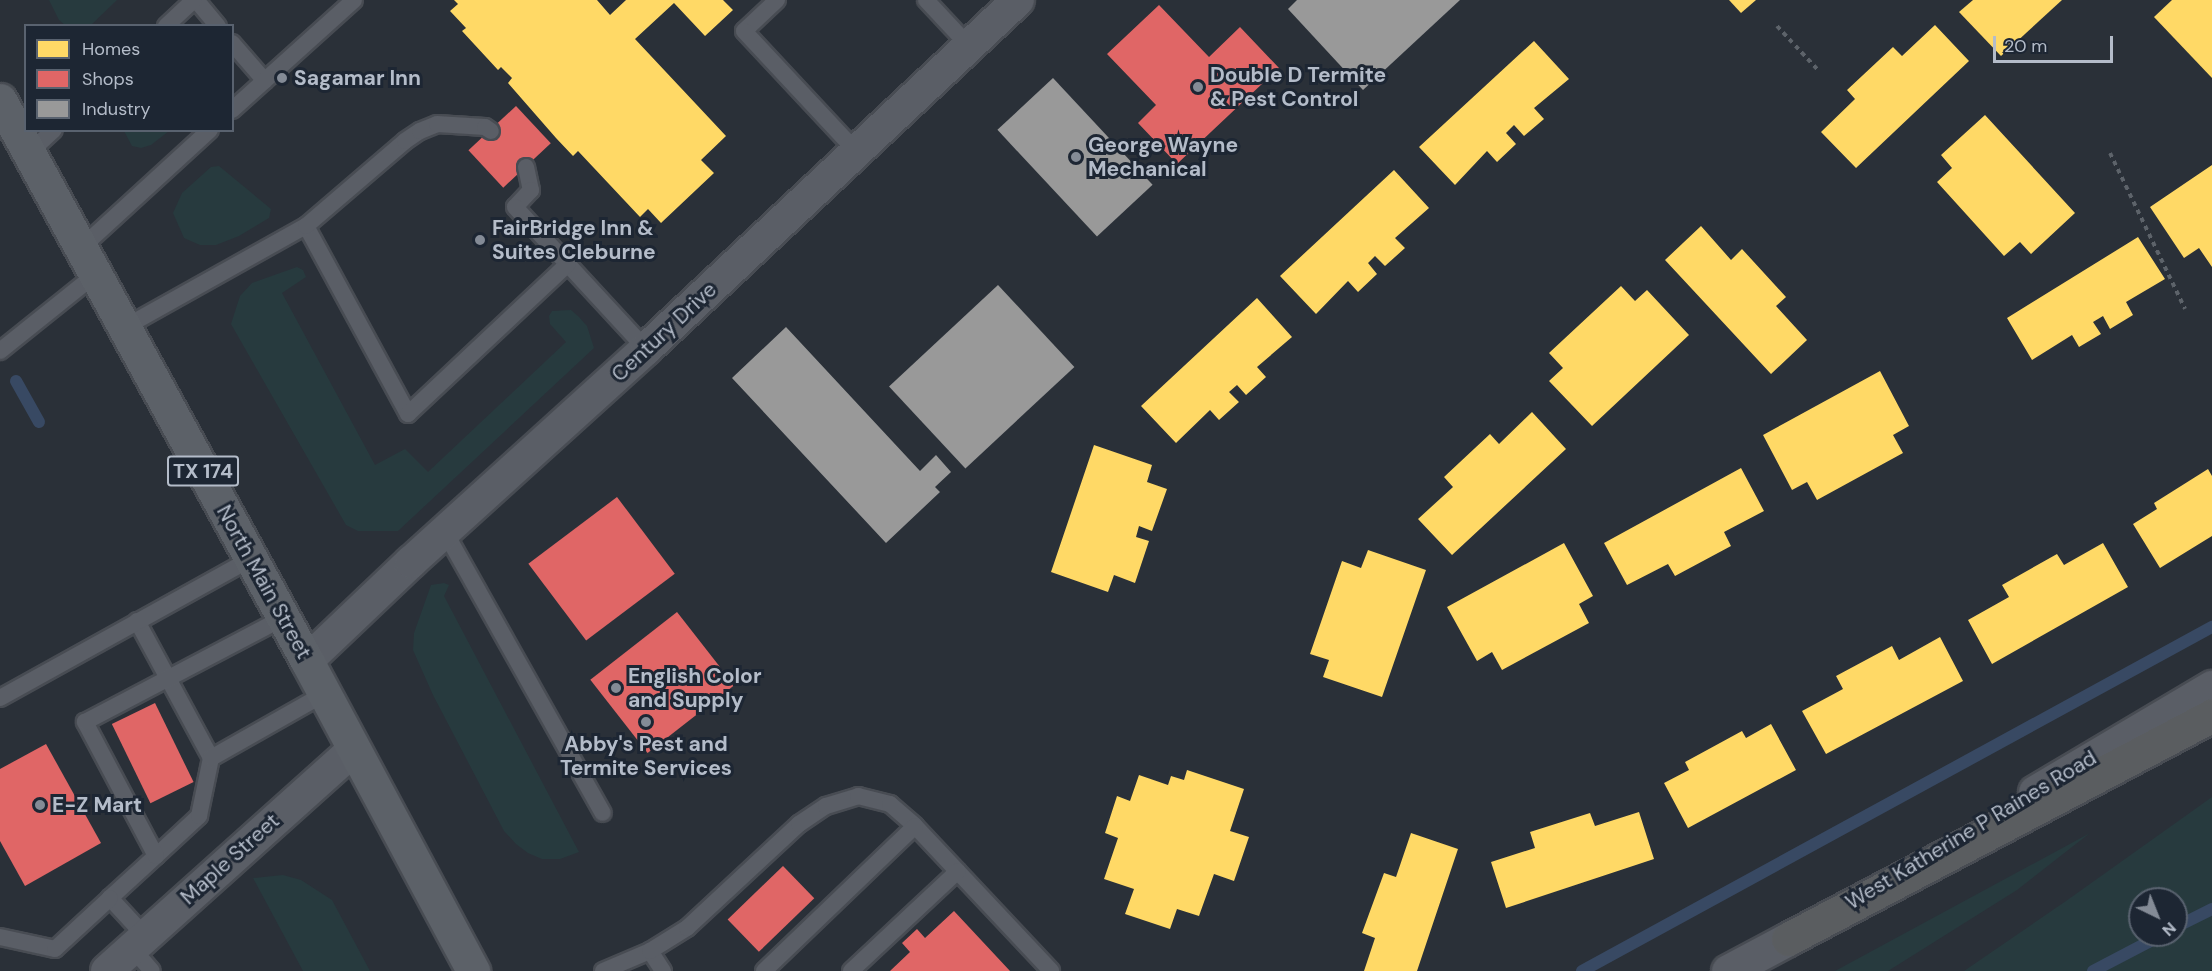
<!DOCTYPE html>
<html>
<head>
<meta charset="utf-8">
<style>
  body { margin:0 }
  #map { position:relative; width:2212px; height:971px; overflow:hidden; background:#2a3038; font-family:"DM Sans",sans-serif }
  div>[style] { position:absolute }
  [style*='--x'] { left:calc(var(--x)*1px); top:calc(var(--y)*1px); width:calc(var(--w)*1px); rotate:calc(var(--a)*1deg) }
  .green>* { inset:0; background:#273a3e }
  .homes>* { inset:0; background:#ffd966 }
  .shops>* { inset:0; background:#e06666; transform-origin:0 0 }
  .industry>* { inset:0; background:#999; transform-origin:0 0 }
  .stream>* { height:12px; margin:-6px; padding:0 6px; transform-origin:6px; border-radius:6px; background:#384963 }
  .path>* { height:4px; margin-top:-2px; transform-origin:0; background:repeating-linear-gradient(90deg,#5d636a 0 4.5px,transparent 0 9px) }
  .roads { filter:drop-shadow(2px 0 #484c53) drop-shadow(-2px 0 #484c53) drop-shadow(0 2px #484c53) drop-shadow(0 -2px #484c53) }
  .service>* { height:16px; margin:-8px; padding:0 8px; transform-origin:8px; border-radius:8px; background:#5a5e66 }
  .minor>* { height:32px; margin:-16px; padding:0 16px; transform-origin:16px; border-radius:16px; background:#5a5e66 }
  .tertiary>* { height:33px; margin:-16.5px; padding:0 16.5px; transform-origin:16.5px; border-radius:16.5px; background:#5a5e66 }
  .primary>* { height:33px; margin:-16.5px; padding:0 16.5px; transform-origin:16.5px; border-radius:16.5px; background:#5c6168 }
  .motorway>* { height:33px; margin:-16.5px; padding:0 16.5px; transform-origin:16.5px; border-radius:16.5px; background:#5a5d60 }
  .dots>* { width:16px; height:16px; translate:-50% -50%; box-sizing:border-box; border:3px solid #1d2633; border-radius:50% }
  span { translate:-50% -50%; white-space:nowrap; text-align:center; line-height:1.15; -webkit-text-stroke:6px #1d2633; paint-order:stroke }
  .shield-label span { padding:2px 4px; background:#1d2633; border:2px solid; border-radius:4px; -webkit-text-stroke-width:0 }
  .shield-label { font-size:20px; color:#b4bcc9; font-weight:700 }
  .poi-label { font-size:21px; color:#b4bcc9; font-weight:700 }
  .left { translate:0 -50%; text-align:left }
  .street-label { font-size:21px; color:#b4bcc9 }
  .legend { position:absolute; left:24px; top:24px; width:210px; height:108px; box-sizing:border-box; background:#1d2633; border:2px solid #59626f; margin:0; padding:8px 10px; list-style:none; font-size:18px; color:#b4bcc9 }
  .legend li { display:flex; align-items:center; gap:12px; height:30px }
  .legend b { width:30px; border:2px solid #59626f }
  .north { position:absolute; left:2128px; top:887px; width:60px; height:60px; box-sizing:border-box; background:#1d2633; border:2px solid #59626f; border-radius:50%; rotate:137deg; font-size:16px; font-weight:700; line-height:24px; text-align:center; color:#b4bcc9 }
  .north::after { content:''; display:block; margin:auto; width:21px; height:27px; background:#848b96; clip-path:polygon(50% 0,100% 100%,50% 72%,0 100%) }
  .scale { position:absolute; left:1993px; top:36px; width:120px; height:27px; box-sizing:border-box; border:3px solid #b4bcc9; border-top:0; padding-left:8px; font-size:18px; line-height:21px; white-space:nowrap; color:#b4bcc9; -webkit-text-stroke:4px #1d2633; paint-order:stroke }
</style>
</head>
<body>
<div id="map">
  <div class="green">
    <div style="clip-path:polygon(49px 0,117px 0,91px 25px,66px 26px,59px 20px)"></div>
    <div style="clip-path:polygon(124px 131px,169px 131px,151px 145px,141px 148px,132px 146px)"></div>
    <div style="clip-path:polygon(219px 166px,271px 209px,269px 218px,239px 236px,216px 245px,200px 245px,184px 238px,173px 213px,182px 193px,211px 167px)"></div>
    <div style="clip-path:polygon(297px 267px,303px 270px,306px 277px,282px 293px,375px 465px,405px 449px,428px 472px,566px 342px,550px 324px,549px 316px,552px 311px,571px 310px,579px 317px,587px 326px,594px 348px,398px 531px,358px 531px,346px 525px,231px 324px,240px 296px,252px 283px)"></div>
    <div style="clip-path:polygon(444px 583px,449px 585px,444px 596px,579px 852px,560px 859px,542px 859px,528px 853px,516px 844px,504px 831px,433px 695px,413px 650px,414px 633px,431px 585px)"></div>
    <div style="clip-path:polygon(evenodd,2212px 797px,2212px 971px,1964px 971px,2066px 901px,2212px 797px,2140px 899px,2176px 899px,2176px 935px,2140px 935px,2140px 899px)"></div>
    <div style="clip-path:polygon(2090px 833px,2017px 890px,1888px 971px,1835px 971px)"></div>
    <div style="clip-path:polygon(283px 875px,301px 880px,332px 900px,370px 971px,303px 971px,253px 878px)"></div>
  </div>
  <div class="homes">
    <div style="clip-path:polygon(454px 0,597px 0,610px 15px,626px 0,723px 0,733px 10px,705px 36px,674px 3px,635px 39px,726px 136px,701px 160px,714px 173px,661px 223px,648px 209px,640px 217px,578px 151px,573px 156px,556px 138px,508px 83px,512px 78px,501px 67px,498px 70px,462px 31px,466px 28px,450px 11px,458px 4px)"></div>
    <div style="clip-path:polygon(1729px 0,1756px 0,1741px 13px)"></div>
    <div style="clip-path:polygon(1973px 0,2062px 0,2001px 56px,1959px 12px)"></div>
    <div style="clip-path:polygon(2172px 0,2212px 0,2212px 78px,2154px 17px)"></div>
    <div style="clip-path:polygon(1935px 25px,1969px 61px,1856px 168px,1821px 132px,1855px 99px,1847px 90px,1893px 47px,1902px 56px)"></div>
    <div style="clip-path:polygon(1534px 41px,1569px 79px,1534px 108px,1544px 119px,1524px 136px,1514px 125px,1506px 133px,1516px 144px,1497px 162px,1487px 151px,1455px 185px,1419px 147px)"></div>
    <div style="clip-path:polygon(1985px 115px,2075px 213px,2031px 254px,2020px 242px,2004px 256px,1937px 182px,1952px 168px,1941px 155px)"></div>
    <div style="clip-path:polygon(2212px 165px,2212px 267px,2199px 248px,2184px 258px,2150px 207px)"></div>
    <div style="clip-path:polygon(1394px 170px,1429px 208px,1395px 238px,1405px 248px,1385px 266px,1375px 256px,1368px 263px,1377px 274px,1358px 292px,1348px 281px,1316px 314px,1280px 276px)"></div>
    <div style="clip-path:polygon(1701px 226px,1731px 260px,1742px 249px,1786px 297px,1776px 306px,1807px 340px,1771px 374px,1665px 260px)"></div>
    <div style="clip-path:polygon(2138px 237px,2165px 279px,2126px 302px,2133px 315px,2110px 329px,2103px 316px,2093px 322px,2101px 334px,2079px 347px,2072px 335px,2032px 360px,2007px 318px)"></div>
    <div style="clip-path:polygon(1621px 286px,1635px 301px,1647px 290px,1689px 335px,1592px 426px,1549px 381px,1563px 368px,1549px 353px)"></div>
    <div style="clip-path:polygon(1257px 298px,1292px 337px,1257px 367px,1266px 377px,1246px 395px,1237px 385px,1229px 392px,1239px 402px,1219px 420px,1210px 410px,1176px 443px,1141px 406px)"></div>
    <div style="clip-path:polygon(1880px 371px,1909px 426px,1893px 435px,1903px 453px,1817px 500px,1807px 482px,1792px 490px,1763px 435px)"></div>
    <div style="clip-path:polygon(1532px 412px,1566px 449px,1452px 555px,1418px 519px,1453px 487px,1444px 477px,1490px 434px,1499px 444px)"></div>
    <div style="clip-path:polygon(1094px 445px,1152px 465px,1147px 482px,1167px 489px,1152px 531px,1139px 526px,1136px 537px,1149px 541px,1135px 583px,1114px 575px,1108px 592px,1051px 572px)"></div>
    <div style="clip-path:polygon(1741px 468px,1764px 511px,1724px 532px,1731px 546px,1675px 576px,1668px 564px,1627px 585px,1604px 543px)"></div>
    <div style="clip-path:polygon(2208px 469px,2212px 476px,2212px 536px,2160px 568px,2133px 524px,2157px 509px,2154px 503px)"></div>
    <div style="clip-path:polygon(1564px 543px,1593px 596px,1579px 604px,1589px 623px,1502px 670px,1492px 652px,1477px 661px,1447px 607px)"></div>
    <div style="clip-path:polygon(2103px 543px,2128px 587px,1992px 664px,1968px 620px,2009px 597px,2002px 585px,2057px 554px,2064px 565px)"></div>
    <div style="clip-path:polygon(1368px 550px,1426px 570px,1382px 697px,1323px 677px,1329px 660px,1310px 654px,1342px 561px,1361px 568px)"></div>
    <div style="clip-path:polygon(1940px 637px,1963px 681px,1826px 754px,1802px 711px,1843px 689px,1836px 676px,1892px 646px,1899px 660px)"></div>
    <div style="clip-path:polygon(1771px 724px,1796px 770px,1688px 828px,1664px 783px,1689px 770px,1685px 762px,1742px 731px,1746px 738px)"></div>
    <div style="clip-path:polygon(1187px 770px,1244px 789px,1230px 831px,1249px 837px,1234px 881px,1214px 874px,1199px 916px,1177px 909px,1170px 929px,1125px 914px,1134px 889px,1104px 879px,1118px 838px,1105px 833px,1117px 796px,1130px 801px,1139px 775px,1168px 785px,1171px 776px,1184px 780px)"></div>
    <div style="clip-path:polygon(1639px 812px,1654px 859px,1506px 908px,1491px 862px,1535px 848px,1530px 832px,1590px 813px,1595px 826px)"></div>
    <div style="clip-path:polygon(1411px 833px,1458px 849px,1417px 971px,1364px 971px,1375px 938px,1362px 933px,1384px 873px,1396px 877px)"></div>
  </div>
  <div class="shops">
    <div style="clip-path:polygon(1159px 5px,1209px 57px,1240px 27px,1279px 68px,1177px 164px,1138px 123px,1156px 105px,1107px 54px)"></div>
    <div style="left:516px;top:106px;width:51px;height:65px;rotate:47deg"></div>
    <div style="left:617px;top:497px;width:96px;height:111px;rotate:53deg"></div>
    <div style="left:677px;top:612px;width:93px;height:110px;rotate:52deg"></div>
    <div style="left:155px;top:703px;width:88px;height:48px;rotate:64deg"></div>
    <div style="clip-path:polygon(46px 744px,101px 843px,25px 886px,0 841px,0 769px)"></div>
    <div style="left:783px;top:866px;width:45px;height:77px;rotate:46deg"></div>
    <div style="clip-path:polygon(954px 911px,1010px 971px,890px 971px,910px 952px,902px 943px,917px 929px,925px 938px)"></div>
  </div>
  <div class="industry">
    <div style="clip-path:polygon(1297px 0,1460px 0,1363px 90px,1288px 9px)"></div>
    <div style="left:1053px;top:78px;width:146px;height:76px;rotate:47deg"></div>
    <div style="left:998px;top:285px;width:112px;height:149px;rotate:47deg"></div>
    <div style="clip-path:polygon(786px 327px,920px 471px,936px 455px,951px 472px,935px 487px,940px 492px,886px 543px,732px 378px)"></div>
  </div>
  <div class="stream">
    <div style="--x:16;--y:381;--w:47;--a:60.7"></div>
    <div style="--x:2176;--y:927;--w:40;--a:-26.6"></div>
    <div style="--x:1582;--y:971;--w:718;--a:-28.64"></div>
    <div style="--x:2093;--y:971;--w:78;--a:-27.6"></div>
  </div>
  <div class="path">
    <div style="--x:1777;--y:26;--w:59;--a:47.1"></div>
    <div style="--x:2110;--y:153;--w:173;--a:64.3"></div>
  </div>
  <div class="roads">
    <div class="service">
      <div style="--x:196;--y:0;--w:34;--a:50"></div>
      <div style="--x:777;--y:0;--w:45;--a:136.8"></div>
      <div style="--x:744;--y:31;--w:166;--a:47"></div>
      <div style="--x:926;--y:0;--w:63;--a:46.9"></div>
      <div style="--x:166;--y:26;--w:38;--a:-43"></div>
      <div style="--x:232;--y:43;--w:50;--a:49"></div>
      <div style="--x:232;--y:110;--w:164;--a:-42"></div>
      <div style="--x:29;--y:153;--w:34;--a:-43"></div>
      <div style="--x:526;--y:167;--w:24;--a:78"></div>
      <div style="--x:531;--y:190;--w:23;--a:133"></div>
      <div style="--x:515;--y:207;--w:193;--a:47.3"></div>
      <div style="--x:306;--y:226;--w:214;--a:61.5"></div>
      <div style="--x:408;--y:414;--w:219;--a:-43.2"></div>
      <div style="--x:81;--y:248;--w:175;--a:-42.5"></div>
      <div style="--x:125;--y:327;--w:207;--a:-29.2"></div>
      <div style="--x:306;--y:226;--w:130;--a:-40.6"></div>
      <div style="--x:405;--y:141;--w:18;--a:-34"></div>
      <div style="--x:420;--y:131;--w:18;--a:-22"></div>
      <div style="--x:437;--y:124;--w:48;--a:3.6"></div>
      <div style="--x:485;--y:127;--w:7;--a:34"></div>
      <div style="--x:0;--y:351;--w:123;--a:-38.7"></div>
      <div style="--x:445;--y:532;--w:322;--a:60.7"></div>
      <div style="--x:137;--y:621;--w:156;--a:61.6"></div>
      <div style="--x:0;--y:698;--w:287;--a:-29"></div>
      <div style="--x:156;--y:856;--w:59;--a:-42.9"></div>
      <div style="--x:199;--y:816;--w:59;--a:-78.3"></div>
      <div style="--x:211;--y:758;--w:130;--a:-29.5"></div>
      <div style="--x:145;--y:936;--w:52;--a:-132.6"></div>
      <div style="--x:110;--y:898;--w:62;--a:-42.4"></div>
      <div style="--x:156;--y:856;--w:152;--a:-117.9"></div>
      <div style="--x:85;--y:722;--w:224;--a:-27.7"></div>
      <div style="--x:0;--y:937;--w:56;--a:12.3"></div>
      <div style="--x:55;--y:949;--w:75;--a:-42.8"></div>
      <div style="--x:132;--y:948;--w:30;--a:49"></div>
      <div style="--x:603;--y:971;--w:51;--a:-23.1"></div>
      <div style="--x:663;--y:971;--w:24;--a:-123"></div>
      <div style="--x:650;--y:951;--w:44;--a:-31.9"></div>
      <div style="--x:687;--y:928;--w:153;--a:-42.9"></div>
      <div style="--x:799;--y:824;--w:32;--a:-34"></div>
      <div style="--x:826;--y:806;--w:34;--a:-17"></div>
      <div style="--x:858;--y:796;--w:33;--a:14"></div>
      <div style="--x:890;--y:804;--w:33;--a:41"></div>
      <div style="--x:915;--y:826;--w:199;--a:46.8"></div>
      <div style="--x:764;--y:971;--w:209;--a:-43.8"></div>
      <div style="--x:851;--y:971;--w:146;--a:-43.1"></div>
    </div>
    <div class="minor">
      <div style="--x:307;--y:661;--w:144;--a:-43.6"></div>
      <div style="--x:411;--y:562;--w:317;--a:-42.2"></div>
      <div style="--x:646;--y:349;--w:510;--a:-43.17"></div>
      <div style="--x:2035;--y:792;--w:206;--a:-30.7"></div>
      <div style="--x:107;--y:971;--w:332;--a:-41.9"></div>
    </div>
    <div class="tertiary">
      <div style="--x:1728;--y:971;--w:68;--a:-28.1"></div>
    </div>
    <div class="primary">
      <div style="--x:0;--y:100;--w:640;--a:61.31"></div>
      <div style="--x:307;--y:661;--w:352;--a:61.8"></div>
    </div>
    <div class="motorway">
      <div style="--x:1788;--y:939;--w:480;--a:-27.8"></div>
    </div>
  </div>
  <div class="dots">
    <div style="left:282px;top:78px;background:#848b96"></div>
    <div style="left:1198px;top:87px;background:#848b96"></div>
    <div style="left:1076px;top:157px;background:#848b96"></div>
    <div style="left:480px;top:240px;background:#848b96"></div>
    <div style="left:616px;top:688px;background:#848b96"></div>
    <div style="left:646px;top:722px;background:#848b96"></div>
    <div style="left:40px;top:805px;background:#848b96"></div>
  </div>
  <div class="shield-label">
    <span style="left:203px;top:471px">TX 174</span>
  </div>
  <div class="poi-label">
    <span class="left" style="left:1210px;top:87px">Double D Termite<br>&amp; Pest Control</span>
    <span class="left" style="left:294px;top:78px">Sagamar Inn</span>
    <span class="left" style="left:1088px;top:157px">George Wayne<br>Mechanical</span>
    <span class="left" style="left:492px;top:240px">FairBridge Inn &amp;<br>Suites Cleburne</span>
    <span class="left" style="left:628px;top:688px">English Color<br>and Supply</span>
    <span style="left:646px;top:756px">Abby's Pest and<br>Termite Services</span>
    <span class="left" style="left:52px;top:805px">E-Z Mart</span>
  </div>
  <div class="street-label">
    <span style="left:664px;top:332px;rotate:-43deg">Century Drive</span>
    <span style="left:264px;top:582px;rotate:61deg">North Main Street</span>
    <span style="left:1971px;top:830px;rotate:-31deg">West Katherine P Raines Road</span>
    <span style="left:230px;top:859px;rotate:-42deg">Maple Street</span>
  </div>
  <ul class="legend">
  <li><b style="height:16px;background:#ffd966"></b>Homes</li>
  <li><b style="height:16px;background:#e06666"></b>Shops</li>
  <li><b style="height:16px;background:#999"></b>Industry</li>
  </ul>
  <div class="north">N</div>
  <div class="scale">20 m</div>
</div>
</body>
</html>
